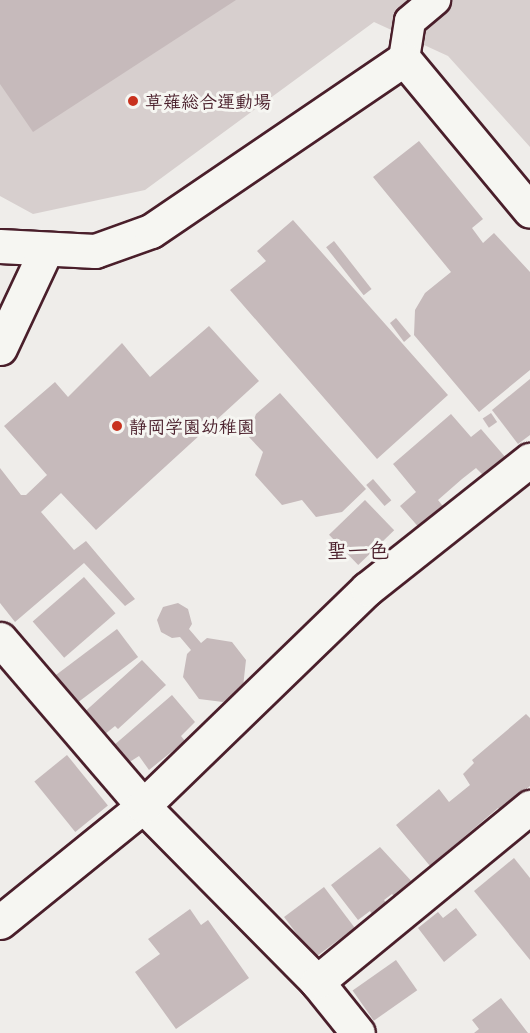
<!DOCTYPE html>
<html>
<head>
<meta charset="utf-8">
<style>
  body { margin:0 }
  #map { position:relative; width:530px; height:1033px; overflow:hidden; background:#efedea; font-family:"Playpen Sans","Klee One",sans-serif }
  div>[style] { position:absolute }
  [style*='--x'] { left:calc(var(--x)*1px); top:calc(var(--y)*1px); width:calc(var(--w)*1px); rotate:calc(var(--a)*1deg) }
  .green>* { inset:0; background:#d7cfce }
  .building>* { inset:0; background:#c6babb; transform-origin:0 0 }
  .roads { filter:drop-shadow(2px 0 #4a1f2b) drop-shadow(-2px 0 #4a1f2b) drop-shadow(0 2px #4a1f2b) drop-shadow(0 -2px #4a1f2b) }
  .pedestrian>* { height:30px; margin:-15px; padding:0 15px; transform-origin:15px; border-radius:15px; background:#f6f6f2 }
  .minor>* { height:33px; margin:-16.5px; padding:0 16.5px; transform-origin:16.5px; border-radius:16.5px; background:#f6f6f2 }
  .dots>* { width:16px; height:16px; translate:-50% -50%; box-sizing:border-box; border:3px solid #f6f6f2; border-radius:50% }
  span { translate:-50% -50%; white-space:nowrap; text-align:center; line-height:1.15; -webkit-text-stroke:6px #f6f6f2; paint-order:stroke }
  .poi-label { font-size:18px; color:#4a1f2b; font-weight:700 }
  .left { translate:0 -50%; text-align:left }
  .quarter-label { font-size:21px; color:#4a1f2b; font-weight:700 }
</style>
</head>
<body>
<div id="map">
  <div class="green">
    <div style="clip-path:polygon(0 0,530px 0,530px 147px,448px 56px,374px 22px,145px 190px,33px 214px,0 196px)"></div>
  </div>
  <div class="building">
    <div style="clip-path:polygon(0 0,236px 0,33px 132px,0 84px)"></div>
    <div style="clip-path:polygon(419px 141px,483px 219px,472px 228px,483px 243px,494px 233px,530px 272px,530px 370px,479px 412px,414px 335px,415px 310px,425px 293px,451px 272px,373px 177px)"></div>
    <div style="clip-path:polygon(293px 220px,448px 395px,377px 459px,230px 290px,266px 261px,257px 251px)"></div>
    <div style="left:334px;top:241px;width:61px;height:10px;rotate:52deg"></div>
    <div style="clip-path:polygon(396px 318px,411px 336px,404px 342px,390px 323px)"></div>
    <div style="clip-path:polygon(209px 326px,259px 381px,96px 530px,61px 493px,41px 512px,74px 550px,86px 541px,135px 599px,125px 606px,84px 563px,15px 622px,0 603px,0 468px,21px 495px,26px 495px,47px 475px,4px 426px,55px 382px,68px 397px,122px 343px,150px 377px)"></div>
    <div style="clip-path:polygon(530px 379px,530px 435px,518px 444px,492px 410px)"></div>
    <div style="clip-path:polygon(280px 393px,366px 489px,342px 512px,316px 517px,302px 500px,282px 505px,255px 475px,263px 452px,248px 436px,256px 414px)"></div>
    <div style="left:491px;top:413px;width:11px;height:10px;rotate:56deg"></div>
    <div style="clip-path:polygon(451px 414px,471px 437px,481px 429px,506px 458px,485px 477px,476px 468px,462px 479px,438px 500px,446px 510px,422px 531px,400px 506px,416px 492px,393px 464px)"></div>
    <div style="left:373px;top:479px;width:28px;height:9px;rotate:49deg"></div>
    <div style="left:365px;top:500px;width:42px;height:50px;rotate:46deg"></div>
    <div style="left:84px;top:577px;width:48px;height:68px;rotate:49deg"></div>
    <div style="clip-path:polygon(178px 603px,188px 609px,192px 624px,189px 629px,201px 643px,207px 638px,232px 642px,246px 660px,243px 687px,223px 702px,199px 699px,183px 677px,187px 654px,191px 650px,180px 637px,172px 638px,161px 632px,157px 620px,163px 607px)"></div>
    <div style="left:117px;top:629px;width:35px;height:81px;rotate:53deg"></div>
    <div style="clip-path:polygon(142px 660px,166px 685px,118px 729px,115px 726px,99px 739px,80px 716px)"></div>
    <div style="clip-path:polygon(172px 695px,195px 722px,181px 736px,185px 741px,149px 770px,139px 756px,128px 763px,113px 746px)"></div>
    <div style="clip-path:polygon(526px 714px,530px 718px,530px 786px,501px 810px,498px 808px,430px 866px,396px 825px,439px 789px,449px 802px,470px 785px,463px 774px,474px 763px,472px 760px)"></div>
    <div style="left:67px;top:755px;width:65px;height:42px;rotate:51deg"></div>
    <div style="clip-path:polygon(380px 847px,415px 885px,397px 899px,392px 894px,384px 900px,390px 908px,376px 920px,370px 911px,358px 920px,331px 885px)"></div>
    <div style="clip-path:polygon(514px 858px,530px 878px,530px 960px,474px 891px)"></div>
    <div style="left:324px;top:887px;width:51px;height:50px;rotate:53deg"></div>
    <div style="clip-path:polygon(456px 908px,477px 935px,444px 962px,418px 928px,438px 912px,443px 918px)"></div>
    <div style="clip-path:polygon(190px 909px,201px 925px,208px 920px,249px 978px,176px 1029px,135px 972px,160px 954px,148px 939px)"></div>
    <div style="left:396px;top:960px;width:37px;height:53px;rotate:55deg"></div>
    <div style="clip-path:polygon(501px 998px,528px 1033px,474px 1033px,479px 1029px,472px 1020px)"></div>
  </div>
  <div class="roads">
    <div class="pedestrian">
      <div style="--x:404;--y:59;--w:38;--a:-81"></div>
      <div style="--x:410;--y:21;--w:33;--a:-40"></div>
    </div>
    <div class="minor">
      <div style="--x:0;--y:246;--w:95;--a:3"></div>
      <div style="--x:95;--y:251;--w:59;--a:-19.7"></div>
      <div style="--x:151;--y:231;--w:306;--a:-34.2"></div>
      <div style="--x:404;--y:59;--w:197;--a:50.3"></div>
      <div style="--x:0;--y:348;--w:108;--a:-64.9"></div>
      <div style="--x:0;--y:639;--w:220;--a:49.4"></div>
      <div style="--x:143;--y:806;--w:247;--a:45.3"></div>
      <div style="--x:317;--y:982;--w:65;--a:51.2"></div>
      <div style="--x:0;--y:922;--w:184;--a:-39"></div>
      <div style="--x:143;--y:806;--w:312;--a:-44.1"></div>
      <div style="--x:367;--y:589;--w:208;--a:-38.4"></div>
      <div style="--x:317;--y:982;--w:276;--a:-39.4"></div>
    </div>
  </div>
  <div class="dots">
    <div style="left:133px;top:101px;background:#c8321e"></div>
    <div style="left:117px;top:426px;background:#c8321e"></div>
  </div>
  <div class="poi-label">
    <span class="left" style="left:145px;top:101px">草薙総合運動場</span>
    <span class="left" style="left:129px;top:426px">静岡学園幼稚園</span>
  </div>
  <div class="quarter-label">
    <span style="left:358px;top:549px">聖一色</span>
  </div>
</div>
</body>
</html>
